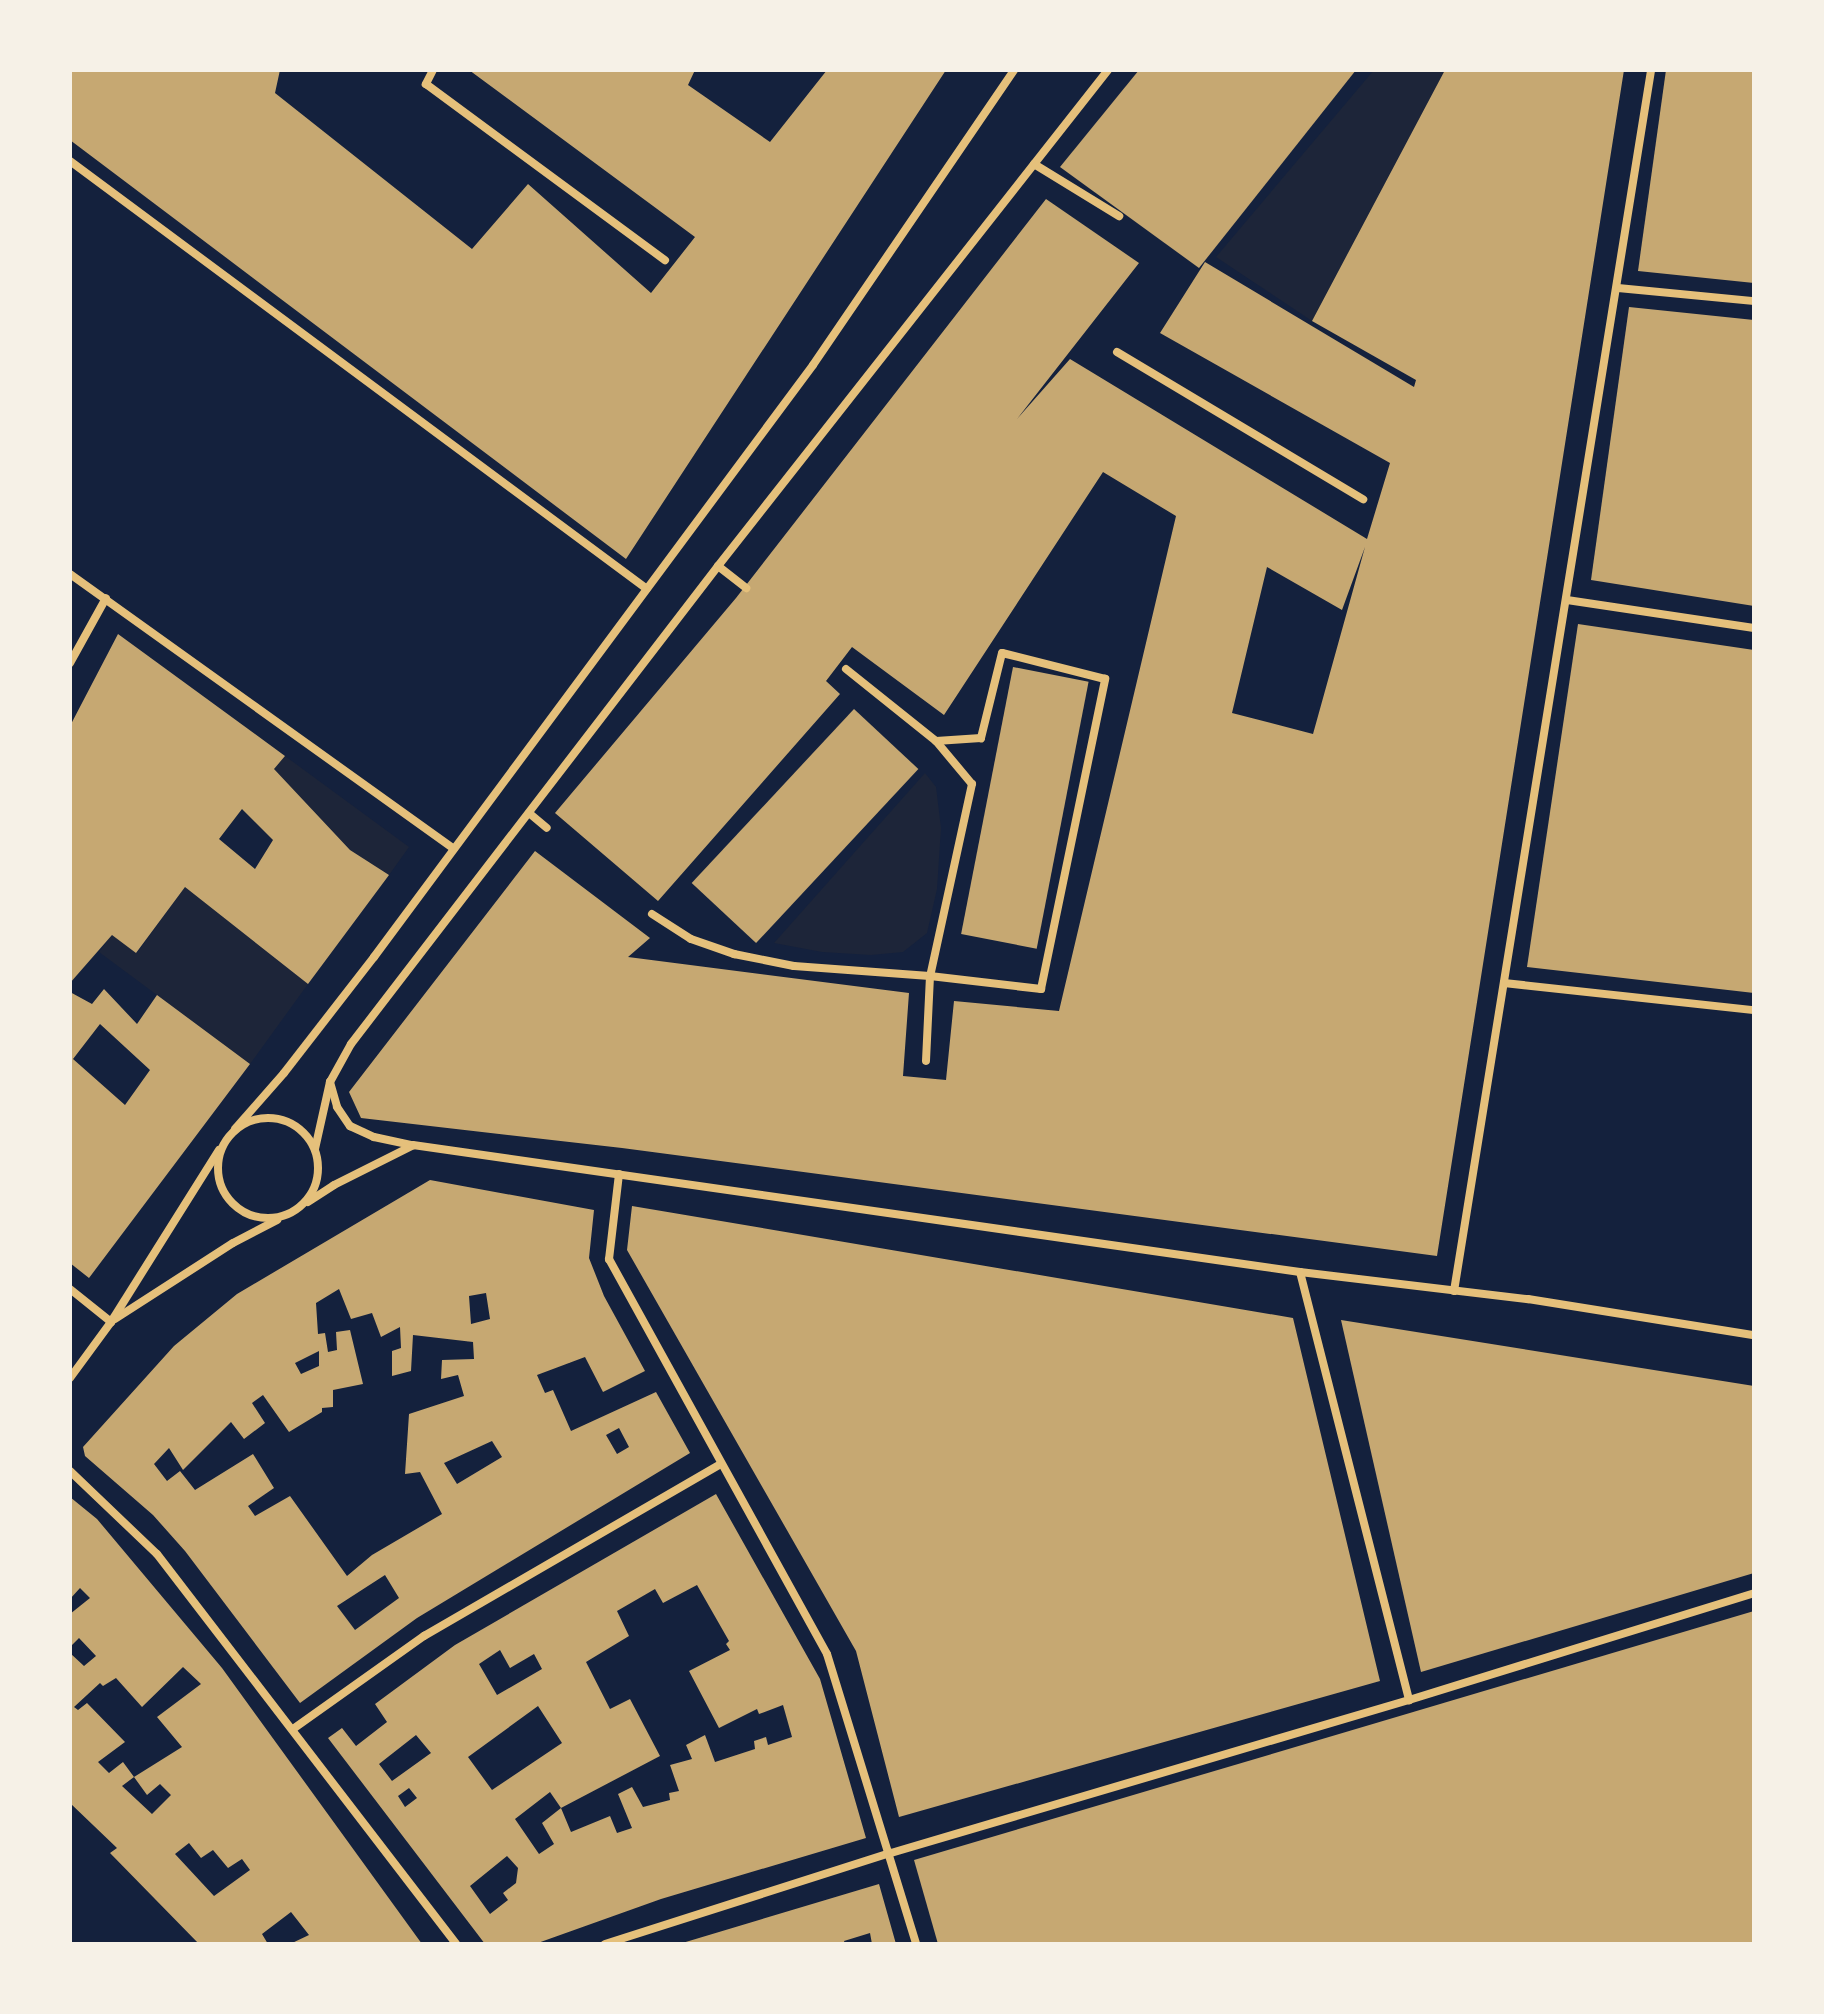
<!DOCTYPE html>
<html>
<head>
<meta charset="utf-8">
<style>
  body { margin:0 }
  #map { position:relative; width:1824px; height:2014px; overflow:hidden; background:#14213d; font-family:"Roboto Condensed",sans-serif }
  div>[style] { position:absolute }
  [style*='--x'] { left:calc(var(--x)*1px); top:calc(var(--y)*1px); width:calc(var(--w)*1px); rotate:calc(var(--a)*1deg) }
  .green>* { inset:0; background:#1d2539 }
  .building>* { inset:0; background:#c6a872; transform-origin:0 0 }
  .minor>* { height:8px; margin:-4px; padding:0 4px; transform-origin:4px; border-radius:4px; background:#e5c07b }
  .minor>.ring { margin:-4px; padding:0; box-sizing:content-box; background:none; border:8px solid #e5c07b; border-radius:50% }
  span { translate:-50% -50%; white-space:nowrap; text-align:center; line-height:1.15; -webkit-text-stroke:8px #f6f1e7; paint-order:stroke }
  .frame { position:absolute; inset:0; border:72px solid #f6f1e7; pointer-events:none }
</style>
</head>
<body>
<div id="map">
  <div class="green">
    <div style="clip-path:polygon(1374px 70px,1445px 70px,1312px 321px,1216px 257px)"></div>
    <div style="clip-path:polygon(285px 756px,409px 847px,389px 875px,350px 850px,274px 769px)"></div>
    <div style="clip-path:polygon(925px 773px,936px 787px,941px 828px,937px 889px,927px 933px,903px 952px,871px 955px,822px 952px,774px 943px)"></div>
    <div style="clip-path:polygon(185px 887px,308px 984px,250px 1064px,99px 952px,112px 935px,137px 953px)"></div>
  </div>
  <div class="building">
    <div style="clip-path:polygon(70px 70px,280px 70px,275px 93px,472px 249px,528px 184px,651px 293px,695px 237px,469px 70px,695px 70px,688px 85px,770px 142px,827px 70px,946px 70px,626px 559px,70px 140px)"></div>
    <div style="clip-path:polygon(1139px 70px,1356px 70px,1199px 268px,1060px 167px)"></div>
    <div style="clip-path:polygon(evenodd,1445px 70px,1624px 70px,1437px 1256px,622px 1148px,361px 1118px,349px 1092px,535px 851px,650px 938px,628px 957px,909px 993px,903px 1076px,946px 1080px,954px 1001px,1059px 1011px,1176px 516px,1103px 472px,944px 715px,852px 647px,826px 681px,840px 694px,658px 901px,555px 813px,736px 598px,1046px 199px,1139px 263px,1017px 419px,1070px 359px,1367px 539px,1390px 463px,1160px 333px,1205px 262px,1414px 387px,1416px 380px,1312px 321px,1445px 70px,1365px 547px,1313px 734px,1232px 713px,1267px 567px,1342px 610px,1365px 547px)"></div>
    <div style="clip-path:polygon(1666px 70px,1754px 70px,1754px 283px,1638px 271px)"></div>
    <div style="clip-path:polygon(1629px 307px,1754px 320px,1754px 606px,1591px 580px)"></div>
    <div style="clip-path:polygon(1578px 624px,1754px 650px,1754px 993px,1527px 967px)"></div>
    <div style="clip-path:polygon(evenodd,118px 634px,285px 756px,274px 769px,350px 850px,389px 875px,308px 984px,185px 887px,136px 953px,112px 935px,70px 983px,70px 726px,118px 634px,242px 809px,273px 840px,255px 869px,219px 839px,242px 809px)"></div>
    <div style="left:1013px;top:667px;width:77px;height:272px;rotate:11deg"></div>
    <div style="left:854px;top:709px;width:88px;height:238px;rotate:43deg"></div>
    <div style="clip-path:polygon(evenodd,104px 989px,137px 1024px,157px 995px,250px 1064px,89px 1278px,70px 1263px,70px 992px,92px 1004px,104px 989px,100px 1024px,150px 1070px,125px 1105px,73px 1059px,100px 1024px)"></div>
    <div style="clip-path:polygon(evenodd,430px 1180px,594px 1210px,589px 1258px,604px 1296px,645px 1371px,603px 1392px,585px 1357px,537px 1375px,545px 1393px,553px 1390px,571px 1431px,656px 1392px,690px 1453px,417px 1618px,300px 1703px,185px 1551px,153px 1515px,85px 1456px,83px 1447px,174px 1346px,237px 1294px,430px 1180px,339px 1289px,351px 1319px,372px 1313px,381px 1337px,400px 1327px,401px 1348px,392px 1351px,392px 1376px,411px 1371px,413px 1335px,473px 1342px,474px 1359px,442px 1360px,441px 1379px,458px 1375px,464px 1396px,409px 1414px,405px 1474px,420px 1472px,442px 1514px,372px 1555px,347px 1576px,290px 1496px,255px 1516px,248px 1506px,274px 1488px,253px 1454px,195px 1490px,180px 1471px,167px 1481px,154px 1464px,169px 1448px,183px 1470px,231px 1422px,244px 1439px,265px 1423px,252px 1403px,263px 1395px,289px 1432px,322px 1412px,322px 1408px,333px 1407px,333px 1390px,363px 1384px,350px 1330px,336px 1332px,337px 1350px,328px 1352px,325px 1333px,318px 1334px,316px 1303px,339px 1289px,430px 1180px,486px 1293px,490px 1319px,471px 1324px,469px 1296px,486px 1293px,430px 1180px,319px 1351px,319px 1366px,301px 1374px,295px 1363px,319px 1351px,430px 1180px,619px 1428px,629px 1447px,617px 1454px,606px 1435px,619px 1428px,430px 1180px,492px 1441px,502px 1457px,457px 1484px,444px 1463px,492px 1441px,430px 1180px,385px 1575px,399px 1598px,355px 1630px,337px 1606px,385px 1575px)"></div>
    <div style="clip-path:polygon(632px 1206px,1293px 1318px,1380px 1681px,899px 1817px,856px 1651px,627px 1250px)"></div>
    <div style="clip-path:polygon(1341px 1320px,1754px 1386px,1754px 1573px,1421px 1672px)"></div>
    <div style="clip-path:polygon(evenodd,716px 1494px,820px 1679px,866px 1838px,661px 1899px,535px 1944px,485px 1944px,328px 1738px,342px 1728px,356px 1746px,387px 1722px,375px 1704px,455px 1645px,716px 1494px,697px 1585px,729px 1641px,726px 1644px,730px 1650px,689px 1671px,719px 1728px,757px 1709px,759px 1714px,783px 1705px,792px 1737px,768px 1745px,766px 1737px,754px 1741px,755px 1749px,715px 1762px,705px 1735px,686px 1745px,692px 1759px,670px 1765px,679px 1791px,669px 1793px,670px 1800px,643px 1807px,632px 1787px,618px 1794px,632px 1828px,617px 1833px,610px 1816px,571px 1832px,561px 1808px,542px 1823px,554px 1844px,539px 1854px,515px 1819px,550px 1792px,561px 1808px,660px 1756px,630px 1699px,610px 1709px,586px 1662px,629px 1636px,617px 1611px,655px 1589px,663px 1603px,697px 1585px,716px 1494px,500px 1650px,510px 1668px,534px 1654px,542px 1669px,497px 1695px,479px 1664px,500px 1650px,716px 1494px,538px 1706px,562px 1743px,492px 1790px,468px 1757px,538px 1706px,716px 1494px,416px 1735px,431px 1753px,392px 1781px,379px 1764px,416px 1735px,716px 1494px,409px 1788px,417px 1798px,405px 1807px,398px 1796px,409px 1788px,716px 1494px,507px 1856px,518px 1868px,516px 1883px,503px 1893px,508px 1900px,490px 1914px,470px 1886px,507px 1856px)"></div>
    <div style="clip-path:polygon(evenodd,70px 1497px,97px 1519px,222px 1668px,422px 1944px,290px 1944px,309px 1935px,291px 1912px,262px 1934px,268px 1944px,199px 1944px,110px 1853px,117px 1848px,70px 1803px,70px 1653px,84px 1666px,96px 1656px,79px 1638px,70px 1647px,70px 1614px,90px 1598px,80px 1588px,70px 1599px,70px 1497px,183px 1667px,201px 1684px,157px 1717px,182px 1747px,134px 1777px,123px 1762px,109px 1773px,98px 1762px,125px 1742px,87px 1703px,78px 1710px,74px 1707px,100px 1683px,103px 1686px,116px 1678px,142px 1707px,183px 1667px,70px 1497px,134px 1777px,147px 1795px,160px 1784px,171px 1795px,152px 1814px,122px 1786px,134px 1777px,70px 1497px,189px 1843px,201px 1858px,213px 1850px,228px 1868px,242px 1859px,250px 1870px,214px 1896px,175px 1854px,189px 1843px)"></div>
    <div style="clip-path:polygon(1754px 1611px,1754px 1944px,938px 1944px,914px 1860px)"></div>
    <div style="clip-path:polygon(879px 1884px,896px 1944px,872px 1944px,870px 1933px,844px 1941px,845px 1944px,679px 1944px)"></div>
  </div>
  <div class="minor">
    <div style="--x:433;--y:70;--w:16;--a:117"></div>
    <div style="--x:426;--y:84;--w:297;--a:36.4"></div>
    <div style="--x:70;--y:161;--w:718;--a:36.57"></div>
    <div style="--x:1034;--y:164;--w:100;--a:31.5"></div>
    <div style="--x:1618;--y:288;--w:137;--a:5.5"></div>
    <div style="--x:1117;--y:352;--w:287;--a:30.9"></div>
    <div style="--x:718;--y:566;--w:36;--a:38"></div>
    <div style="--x:70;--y:574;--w:472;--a:35.6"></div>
    <div style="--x:1567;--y:600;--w:189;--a:8.5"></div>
    <div style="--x:70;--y:663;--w:74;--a:-61"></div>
    <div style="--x:846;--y:669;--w:115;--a:38.7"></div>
    <div style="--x:936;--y:741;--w:56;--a:50.1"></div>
    <div style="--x:972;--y:784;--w:197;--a:102.3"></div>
    <div style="--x:930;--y:976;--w:85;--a:92.7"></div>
    <div style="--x:529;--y:813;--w:23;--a:40"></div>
    <div style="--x:652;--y:914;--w:46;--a:32.7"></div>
    <div style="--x:691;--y:939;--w:46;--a:19.2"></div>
    <div style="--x:734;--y:954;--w:61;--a:11.3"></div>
    <div style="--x:794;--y:966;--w:136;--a:4.2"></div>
    <div style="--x:930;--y:976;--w:112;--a:6.7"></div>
    <div style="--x:1041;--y:989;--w:317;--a:-78.3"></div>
    <div style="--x:1105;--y:679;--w:106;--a:-165.8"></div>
    <div style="--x:1002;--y:653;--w:88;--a:103.9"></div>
    <div style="--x:981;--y:738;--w:45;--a:176.2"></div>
    <div style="--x:1504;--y:983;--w:251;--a:6.2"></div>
    <div style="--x:330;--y:1082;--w:26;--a:74"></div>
    <div style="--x:337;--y:1107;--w:23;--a:56"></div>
    <div style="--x:350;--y:1126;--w:26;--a:25"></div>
    <div style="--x:374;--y:1137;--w:40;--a:12"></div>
    <div style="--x:413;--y:1145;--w:896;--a:8.15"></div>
    <div style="--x:1300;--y:1272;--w:230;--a:6.8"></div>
    <div style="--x:1528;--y:1299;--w:229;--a:9.1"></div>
    <div class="ring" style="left:218px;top:1118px;width:92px;height:92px"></div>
    <div style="--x:235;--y:1129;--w:74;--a:-48.8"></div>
    <div style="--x:284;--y:1073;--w:147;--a:-52.2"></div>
    <div style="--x:374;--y:957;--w:737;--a:-53.44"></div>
    <div style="--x:813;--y:365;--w:357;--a:-55.7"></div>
    <div style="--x:315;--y:1149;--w:69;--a:-77.4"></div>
    <div style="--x:330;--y:1082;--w:43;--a:-61.1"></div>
    <div style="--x:351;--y:1044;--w:603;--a:-52.48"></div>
    <div style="--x:718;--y:566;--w:631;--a:-51.82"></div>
    <div style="--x:619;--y:1174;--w:86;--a:96.7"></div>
    <div style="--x:609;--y:1259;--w:451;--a:61.1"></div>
    <div style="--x:827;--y:1654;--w:303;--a:72.9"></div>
    <div style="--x:308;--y:1202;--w:31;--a:-33"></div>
    <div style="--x:334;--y:1185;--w:87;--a:-26.6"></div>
    <div style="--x:1300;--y:1272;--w:442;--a:75.7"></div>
    <div style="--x:70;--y:1289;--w:53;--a:38.8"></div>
    <div style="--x:1454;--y:1291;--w:1237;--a:-80.83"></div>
    <div style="--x:115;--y:1319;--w:140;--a:-32.8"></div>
    <div style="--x:233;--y:1243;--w:50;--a:-27.6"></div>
    <div style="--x:70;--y:1378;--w:69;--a:-53.8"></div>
    <div style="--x:111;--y:1322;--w:203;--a:-57.9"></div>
    <div style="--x:70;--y:1471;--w:120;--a:43.7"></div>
    <div style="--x:157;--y:1554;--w:491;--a:52.5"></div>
    <div style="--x:293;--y:1729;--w:161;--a:-35.4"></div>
    <div style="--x:424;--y:1636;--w:343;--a:-30.1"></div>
    <div style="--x:605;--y:1944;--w:300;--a:-17.7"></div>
    <div style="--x:891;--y:1853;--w:540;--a:-16.46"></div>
    <div style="--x:1409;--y:1700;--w:361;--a:-17.2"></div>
  </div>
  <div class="frame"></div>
</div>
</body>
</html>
